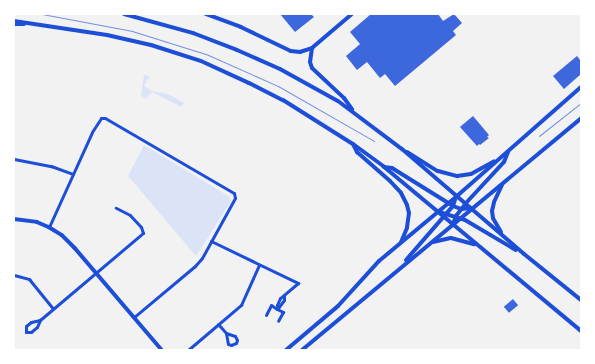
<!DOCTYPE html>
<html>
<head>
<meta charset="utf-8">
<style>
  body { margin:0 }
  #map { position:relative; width:595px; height:364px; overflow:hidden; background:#f2f2f2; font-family:"PT Sans",sans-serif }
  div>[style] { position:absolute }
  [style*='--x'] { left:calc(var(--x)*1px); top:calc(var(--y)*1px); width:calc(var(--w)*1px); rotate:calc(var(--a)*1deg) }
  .green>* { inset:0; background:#dbe4f7 }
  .building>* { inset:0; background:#3d67dc; transform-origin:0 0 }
  .minor>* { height:3px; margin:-1.5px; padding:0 1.5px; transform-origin:1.5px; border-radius:1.5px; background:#1d4ed8 }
  .tertiary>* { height:3.5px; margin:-1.75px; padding:0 1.75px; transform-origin:1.75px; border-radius:1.75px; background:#1d4ed8 }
  .secondary>* { height:4px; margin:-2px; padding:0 2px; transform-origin:2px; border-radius:2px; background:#1d4ed8 }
  .tram>* { height:1px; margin:-0.5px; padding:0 0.5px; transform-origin:0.5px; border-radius:0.5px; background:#7290e2 }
  span { translate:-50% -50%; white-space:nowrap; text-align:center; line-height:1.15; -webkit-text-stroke:3px #fff; paint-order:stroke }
  .frame { position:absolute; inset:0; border:15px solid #fff; pointer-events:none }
</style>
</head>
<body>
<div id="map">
  <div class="green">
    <div style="clip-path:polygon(144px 75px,150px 76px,144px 86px,152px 91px,159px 93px,161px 92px,170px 95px,184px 103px,181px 107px,152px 92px,146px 99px,141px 96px)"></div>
    <div style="clip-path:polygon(144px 145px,230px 197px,230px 203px,196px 256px,128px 176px)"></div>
  </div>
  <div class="building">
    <div style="clip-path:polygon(280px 14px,311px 14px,314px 17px,295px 32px)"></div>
    <div style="clip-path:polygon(371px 14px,438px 14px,443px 21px,454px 14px,462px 23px,453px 31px,456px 35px,395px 86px,385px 74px,380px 78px,367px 62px,357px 70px,346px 56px,360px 44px,350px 32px)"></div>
    <div style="clip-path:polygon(577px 56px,581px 61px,581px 74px,564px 89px,553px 76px)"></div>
    <div style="clip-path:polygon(473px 116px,489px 135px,487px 137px,489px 138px,480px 145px,479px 144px,477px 146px,460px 127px)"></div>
    <div style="left:513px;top:299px;width:8px;height:12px;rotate:50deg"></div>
  </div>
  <div class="minor">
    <div style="--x:14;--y:159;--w:38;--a:11"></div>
    <div style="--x:51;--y:166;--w:23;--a:20"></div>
    <div style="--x:49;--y:227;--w:104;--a:-65.6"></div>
    <div style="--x:92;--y:132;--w:17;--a:-57"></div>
    <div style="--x:101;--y:118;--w:4;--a:0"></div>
    <div style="--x:105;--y:118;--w:149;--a:30.2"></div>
    <div style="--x:234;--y:193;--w:5;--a:79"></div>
    <div style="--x:235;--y:198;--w:68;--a:118.8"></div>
    <div style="--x:202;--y:258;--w:11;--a:131"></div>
    <div style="--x:195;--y:266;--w:80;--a:140.1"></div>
    <div style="--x:211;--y:241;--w:97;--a:25.8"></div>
    <div style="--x:298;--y:283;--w:23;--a:140"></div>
    <div style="--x:280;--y:298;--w:8;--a:113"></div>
    <div style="--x:277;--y:305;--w:3;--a:72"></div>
    <div style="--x:14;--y:275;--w:16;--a:15"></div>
    <div style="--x:29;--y:279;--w:38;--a:51"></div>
    <div style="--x:278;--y:308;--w:10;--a:-53"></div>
    <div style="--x:284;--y:300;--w:4;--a:-90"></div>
    <div style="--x:266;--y:315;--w:11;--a:-63"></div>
    <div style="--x:271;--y:305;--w:7;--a:34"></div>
    <div style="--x:277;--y:309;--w:7;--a:27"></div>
    <div style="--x:283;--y:312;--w:10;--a:119"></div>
    <div style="--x:40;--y:320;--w:9;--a:167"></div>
    <div style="--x:31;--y:322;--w:6;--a:141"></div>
    <div style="--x:26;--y:326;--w:6;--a:90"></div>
    <div style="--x:26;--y:332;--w:5;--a:0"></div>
    <div style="--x:31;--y:332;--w:8;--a:-40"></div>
    <div style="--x:37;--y:327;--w:8;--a:-67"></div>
    <div style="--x:40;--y:320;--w:135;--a:-40.2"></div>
    <div style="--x:143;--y:233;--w:6;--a:-108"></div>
    <div style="--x:141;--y:227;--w:16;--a:-133"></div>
    <div style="--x:130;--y:215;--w:16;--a:-153"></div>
    <div style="--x:218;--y:324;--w:12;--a:48"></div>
    <div style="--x:226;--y:333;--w:11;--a:80"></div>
    <div style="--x:228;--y:344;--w:3;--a:18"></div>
    <div style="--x:231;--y:345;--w:5;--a:-22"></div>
    <div style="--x:236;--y:343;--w:3;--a:-72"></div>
    <div style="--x:237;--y:340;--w:4;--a:-117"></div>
    <div style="--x:235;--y:336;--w:9;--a:-162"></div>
    <div style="--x:188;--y:350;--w:70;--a:-40.3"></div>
    <div style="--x:241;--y:305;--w:44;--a:-65.8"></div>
  </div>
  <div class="tertiary">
    <div style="--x:206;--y:14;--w:37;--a:20"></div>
    <div style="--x:241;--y:27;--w:55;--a:25.6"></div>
    <div style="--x:291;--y:51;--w:9;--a:6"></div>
    <div style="--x:300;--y:52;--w:13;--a:-18"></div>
    <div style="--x:312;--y:48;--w:52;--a:-40.4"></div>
    <div style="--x:14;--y:219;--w:23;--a:7"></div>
    <div style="--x:37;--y:222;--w:13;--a:23"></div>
    <div style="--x:49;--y:227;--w:15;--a:32"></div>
    <div style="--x:62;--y:235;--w:18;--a:45"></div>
    <div style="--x:75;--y:248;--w:134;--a:49.5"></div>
  </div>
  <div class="secondary">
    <div style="--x:124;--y:14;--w:72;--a:15.4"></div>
    <div style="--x:193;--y:33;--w:47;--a:21.1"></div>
    <div style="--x:237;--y:50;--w:47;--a:23.8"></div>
    <div style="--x:280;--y:69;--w:66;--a:28.9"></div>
    <div style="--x:338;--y:101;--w:80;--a:36.9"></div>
    <div style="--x:402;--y:149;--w:161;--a:40.7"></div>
    <div style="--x:524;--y:254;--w:73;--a:38.9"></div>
    <div style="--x:14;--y:21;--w:94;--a:8.6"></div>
    <div style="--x:107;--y:35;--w:45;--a:12.8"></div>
    <div style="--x:151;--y:45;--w:52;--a:17.7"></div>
    <div style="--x:201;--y:61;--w:53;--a:24.6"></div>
    <div style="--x:249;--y:83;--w:38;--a:27"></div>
    <div style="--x:283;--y:100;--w:83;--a:32.2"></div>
    <div style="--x:353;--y:144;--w:37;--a:36"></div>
    <div style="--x:383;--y:166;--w:258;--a:39.8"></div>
    <div style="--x:14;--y:24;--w:10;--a:0"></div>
    <div style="--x:312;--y:48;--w:14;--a:98"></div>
    <div style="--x:310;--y:62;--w:6;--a:72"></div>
    <div style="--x:312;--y:68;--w:44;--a:43.2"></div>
    <div style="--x:344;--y:98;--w:14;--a:54"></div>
    <div style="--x:354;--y:146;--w:7;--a:63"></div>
    <div style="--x:357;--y:152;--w:44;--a:41.3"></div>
    <div style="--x:390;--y:181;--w:16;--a:47"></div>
    <div style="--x:401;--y:193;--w:13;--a:63"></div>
    <div style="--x:407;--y:205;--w:8;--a:76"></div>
    <div style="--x:409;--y:213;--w:15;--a:98"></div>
    <div style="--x:407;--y:228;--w:15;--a:113"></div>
    <div style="--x:407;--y:152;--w:36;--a:32"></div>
    <div style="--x:438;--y:171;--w:20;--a:15"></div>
    <div style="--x:457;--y:176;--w:14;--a:-8"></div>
    <div style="--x:471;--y:174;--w:26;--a:-29"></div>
    <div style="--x:384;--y:167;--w:8;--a:7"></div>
    <div style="--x:392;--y:168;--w:72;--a:31.9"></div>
    <div style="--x:453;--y:206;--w:9;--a:21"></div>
    <div style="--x:461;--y:209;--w:11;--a:-5"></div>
    <div style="--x:439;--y:212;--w:27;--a:17"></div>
    <div style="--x:465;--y:220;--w:59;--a:30.5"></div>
    <div style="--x:453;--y:224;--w:9;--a:-69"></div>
    <div style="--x:456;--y:216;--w:16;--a:-52"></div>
    <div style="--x:466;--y:203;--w:56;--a:-47.2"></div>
    <div style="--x:504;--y:162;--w:11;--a:-68"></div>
    <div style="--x:501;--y:232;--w:16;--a:-120"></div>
    <div style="--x:493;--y:218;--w:7;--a:-98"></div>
    <div style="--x:492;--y:211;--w:9;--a:-77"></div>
    <div style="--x:494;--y:202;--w:19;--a:-65"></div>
    <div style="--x:433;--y:242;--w:18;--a:-13"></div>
    <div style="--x:451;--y:238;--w:24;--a:15"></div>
    <div style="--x:406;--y:260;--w:72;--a:-49"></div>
    <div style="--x:453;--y:206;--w:9;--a:-72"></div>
    <div style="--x:286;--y:350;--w:68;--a:-40.2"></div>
    <div style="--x:338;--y:306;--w:61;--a:-47.7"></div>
    <div style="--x:379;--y:261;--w:102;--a:-39.8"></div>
    <div style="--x:457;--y:196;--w:165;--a:-41.3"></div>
    <div style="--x:302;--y:350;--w:363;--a:-39.7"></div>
  </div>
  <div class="tram">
    <div style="--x:42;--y:14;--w:92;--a:10.7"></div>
    <div style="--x:132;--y:31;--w:77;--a:17.3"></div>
    <div style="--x:206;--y:54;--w:79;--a:24"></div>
    <div style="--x:278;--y:86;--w:111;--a:29.8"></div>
    <div style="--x:539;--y:136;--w:53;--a:-38.2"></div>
  </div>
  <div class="frame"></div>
</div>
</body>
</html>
